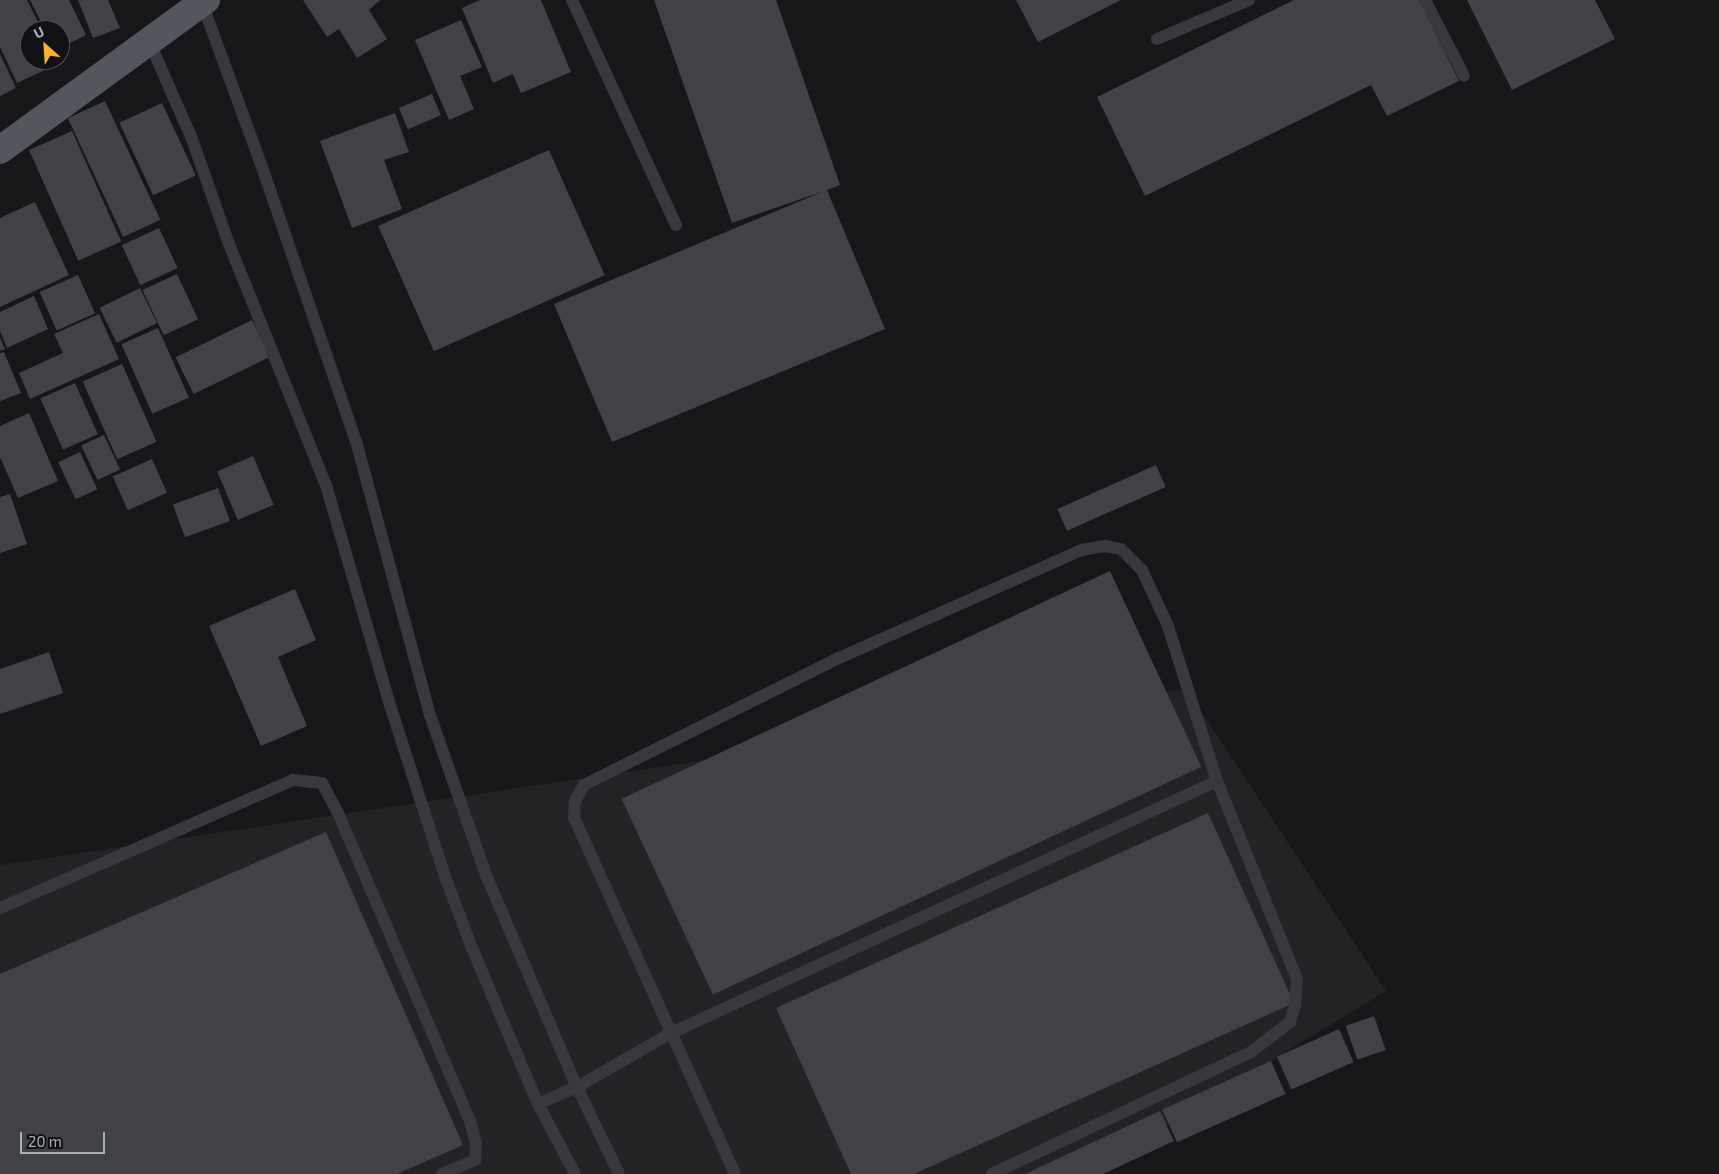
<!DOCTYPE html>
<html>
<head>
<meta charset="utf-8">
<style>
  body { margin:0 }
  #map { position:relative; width:1719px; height:1174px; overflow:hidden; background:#171719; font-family:"Exo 2",sans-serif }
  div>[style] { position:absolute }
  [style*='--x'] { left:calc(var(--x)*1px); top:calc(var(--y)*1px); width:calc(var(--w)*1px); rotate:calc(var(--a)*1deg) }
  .built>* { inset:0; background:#232326 }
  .building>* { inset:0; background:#414246; transform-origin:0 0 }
  .lane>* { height:12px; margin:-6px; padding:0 6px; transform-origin:6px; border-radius:6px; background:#38393f }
  .primary>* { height:28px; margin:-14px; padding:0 14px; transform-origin:14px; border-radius:14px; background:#54565e }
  span { translate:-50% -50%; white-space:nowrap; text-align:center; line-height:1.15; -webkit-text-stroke:4.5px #121214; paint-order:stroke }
  .north { position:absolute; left:20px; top:20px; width:50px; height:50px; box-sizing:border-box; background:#121214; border:1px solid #4e5056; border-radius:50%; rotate:334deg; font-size:14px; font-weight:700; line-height:20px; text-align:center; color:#a9aeba }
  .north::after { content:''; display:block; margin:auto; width:18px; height:22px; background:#fab22f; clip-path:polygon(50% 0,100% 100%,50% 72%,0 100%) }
  .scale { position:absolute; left:20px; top:1132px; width:85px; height:22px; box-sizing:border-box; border:2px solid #a9aeba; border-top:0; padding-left:6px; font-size:15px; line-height:18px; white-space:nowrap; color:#a9aeba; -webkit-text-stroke:4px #121214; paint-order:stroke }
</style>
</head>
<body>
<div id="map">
  <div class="built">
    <div style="clip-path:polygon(1186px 689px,1386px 991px,1085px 1174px,0 1174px,0 865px)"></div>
  </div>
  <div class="building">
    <div style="clip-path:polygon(0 0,27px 0,42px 30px,30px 30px,30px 60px,56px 60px,58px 64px,17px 83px,0 47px)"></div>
    <div style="clip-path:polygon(30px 0,69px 0,86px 35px,60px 48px,60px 30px,45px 30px)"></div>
    <div style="clip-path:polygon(78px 0,108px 0,120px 28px,93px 38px)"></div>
    <div style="clip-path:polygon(303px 0,380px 0,369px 10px,387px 39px,357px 58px,339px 29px,327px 37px)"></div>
    <div style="clip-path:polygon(480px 0,541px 0,571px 72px,521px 93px,513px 74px,493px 83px,462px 8px)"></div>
    <div style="clip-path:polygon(654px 0,776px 0,840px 185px,827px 190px,885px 329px,612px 442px,554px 304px,824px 191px,732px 223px)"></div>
    <div style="clip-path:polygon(1016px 0,1121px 0,1038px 42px)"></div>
    <div style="clip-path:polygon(1294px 0,1419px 0,1459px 81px,1387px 116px,1371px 85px,1145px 196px,1097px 97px)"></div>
    <div style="clip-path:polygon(1467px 0,1595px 0,1615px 39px,1512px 90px)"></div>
    <div style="clip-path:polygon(461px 20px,482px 67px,460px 76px,474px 109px,449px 120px,415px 40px)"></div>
    <div style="clip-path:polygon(0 54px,16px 88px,0 96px)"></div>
    <div style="left:432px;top:94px;width:23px;height:36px;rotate:67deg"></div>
    <div style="left:105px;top:101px;width:131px;height:41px;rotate:65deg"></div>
    <div style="left:162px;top:103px;width:80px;height:47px;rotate:65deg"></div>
    <div style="clip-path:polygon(395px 113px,409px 152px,384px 160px,402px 209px,352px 228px,320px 141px)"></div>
    <div style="left:72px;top:131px;width:121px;height:47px;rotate:66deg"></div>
    <div style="left:549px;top:150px;width:137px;height:187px;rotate:66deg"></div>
    <div style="clip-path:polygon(35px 202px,69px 275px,0 307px,0 218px)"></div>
    <div style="left:159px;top:228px;width:44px;height:41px;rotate:65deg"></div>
    <div style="left:177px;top:274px;width:50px;height:38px;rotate:65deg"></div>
    <div style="left:78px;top:275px;width:42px;height:42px;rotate:66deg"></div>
    <div style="left:140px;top:288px;width:39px;height:45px;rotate:64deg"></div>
    <div style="clip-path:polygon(34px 296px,48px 329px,7px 348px,0 331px,0 312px)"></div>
    <div style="clip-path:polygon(99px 314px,119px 359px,30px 399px,19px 373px,63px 353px,54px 334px)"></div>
    <div style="left:252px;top:320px;width:41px;height:85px;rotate:64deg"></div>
    <div style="left:158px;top:328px;width:76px;height:40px;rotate:66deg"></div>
    <div style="clip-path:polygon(0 338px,5px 349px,0 351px)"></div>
    <div style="clip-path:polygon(4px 352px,21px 393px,0 401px,0 353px)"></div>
    <div style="left:122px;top:364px;width:85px;height:43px;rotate:66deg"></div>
    <div style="left:75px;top:383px;width:56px;height:38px;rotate:66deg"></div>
    <div style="clip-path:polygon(29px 413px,58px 481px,18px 498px,0 457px,0 426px)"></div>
    <div style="left:104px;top:435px;width:38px;height:25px;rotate:65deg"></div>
    <div style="left:80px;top:452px;width:41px;height:24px;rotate:65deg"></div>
    <div style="left:253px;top:456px;width:53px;height:39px;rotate:67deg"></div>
    <div style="left:152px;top:459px;width:37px;height:43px;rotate:66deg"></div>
    <div style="left:1156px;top:465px;width:24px;height:108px;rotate:66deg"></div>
    <div style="left:218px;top:488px;width:35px;height:48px;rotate:70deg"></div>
    <div style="clip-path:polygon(10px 494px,27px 544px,0 553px,0 497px)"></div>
    <div style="left:1110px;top:571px;width:216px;height:539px;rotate:65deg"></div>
    <div style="clip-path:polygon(295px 589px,316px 640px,278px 657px,307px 726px,261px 746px,209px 626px)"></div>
    <div style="clip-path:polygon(49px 652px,63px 693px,0 714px,0 669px)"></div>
    <div style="clip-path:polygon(1208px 813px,1294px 1003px,914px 1174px,851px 1174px,776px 1008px)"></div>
    <div style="clip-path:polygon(326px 832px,463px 1145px,397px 1174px,0 1174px,0 974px)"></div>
    <div style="left:1374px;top:1016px;width:36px;height:30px;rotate:71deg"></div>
    <div style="left:1339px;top:1029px;width:36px;height:68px;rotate:66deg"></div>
    <div style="left:1271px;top:1061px;width:36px;height:119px;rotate:66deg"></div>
    <div style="clip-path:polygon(1160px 1111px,1174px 1141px,1103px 1174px,1025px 1174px)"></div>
  </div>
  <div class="lane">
    <div style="--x:572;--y:0;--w:248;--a:65.2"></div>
    <div style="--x:1425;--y:0;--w:85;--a:62.8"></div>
    <div style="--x:202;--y:3;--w:171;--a:69.9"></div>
    <div style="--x:261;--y:164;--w:293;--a:71.1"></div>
    <div style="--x:356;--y:441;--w:284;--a:74.9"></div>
    <div style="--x:430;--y:715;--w:170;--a:70.7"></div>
    <div style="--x:486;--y:875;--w:231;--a:66.8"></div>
    <div style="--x:577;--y:1087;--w:97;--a:64.2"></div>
    <div style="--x:1157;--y:39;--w:100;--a:-23"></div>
    <div style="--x:149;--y:41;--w:107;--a:66.3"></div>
    <div style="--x:192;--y:139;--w:111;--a:70.6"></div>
    <div style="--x:229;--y:244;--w:260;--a:68.1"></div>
    <div style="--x:326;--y:485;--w:229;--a:73.8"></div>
    <div style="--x:390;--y:705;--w:183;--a:72.2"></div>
    <div style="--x:446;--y:879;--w:74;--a:69.4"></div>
    <div style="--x:472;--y:948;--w:169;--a:67.1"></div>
    <div style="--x:538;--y:1104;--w:79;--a:62.1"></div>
    <div style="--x:0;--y:908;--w:320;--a:-23.6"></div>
    <div style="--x:293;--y:780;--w:29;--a:6"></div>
    <div style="--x:322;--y:783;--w:34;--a:62"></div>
    <div style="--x:338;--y:813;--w:335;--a:66.8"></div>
    <div style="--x:470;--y:1121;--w:23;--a:75"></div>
    <div style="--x:476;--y:1143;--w:17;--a:93"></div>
    <div style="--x:475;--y:1160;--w:36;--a:157"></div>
    <div style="--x:538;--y:1104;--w:43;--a:-23.6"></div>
    <div style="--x:577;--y:1087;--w:108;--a:-29.9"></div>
    <div style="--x:671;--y:1033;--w:601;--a:-24.78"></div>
    <div style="--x:735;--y:1174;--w:391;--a:-114.3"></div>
    <div style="--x:574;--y:818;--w:17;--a:-87"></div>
    <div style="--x:575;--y:801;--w:18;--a:-61"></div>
    <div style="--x:584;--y:785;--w:285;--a:-26.5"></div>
    <div style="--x:839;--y:658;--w:266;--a:-24"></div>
    <div style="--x:1082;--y:550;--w:23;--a:-10"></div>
    <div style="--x:1105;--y:546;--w:16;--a:11"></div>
    <div style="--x:1121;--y:549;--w:30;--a:45"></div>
    <div style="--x:1142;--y:570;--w:62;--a:65.1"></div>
    <div style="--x:1168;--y:626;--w:163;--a:72.5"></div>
    <div style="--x:1217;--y:781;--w:214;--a:68"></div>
    <div style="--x:1297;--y:979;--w:26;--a:94"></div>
    <div style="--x:1295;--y:1005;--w:18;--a:106"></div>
    <div style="--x:1290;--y:1022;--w:49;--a:142.4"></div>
    <div style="--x:1251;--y:1052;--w:286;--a:154.8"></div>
  </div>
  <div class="primary">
    <div style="--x:0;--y:150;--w:255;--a:-36.1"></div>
  </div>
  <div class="north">U</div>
  <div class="scale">20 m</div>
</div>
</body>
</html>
